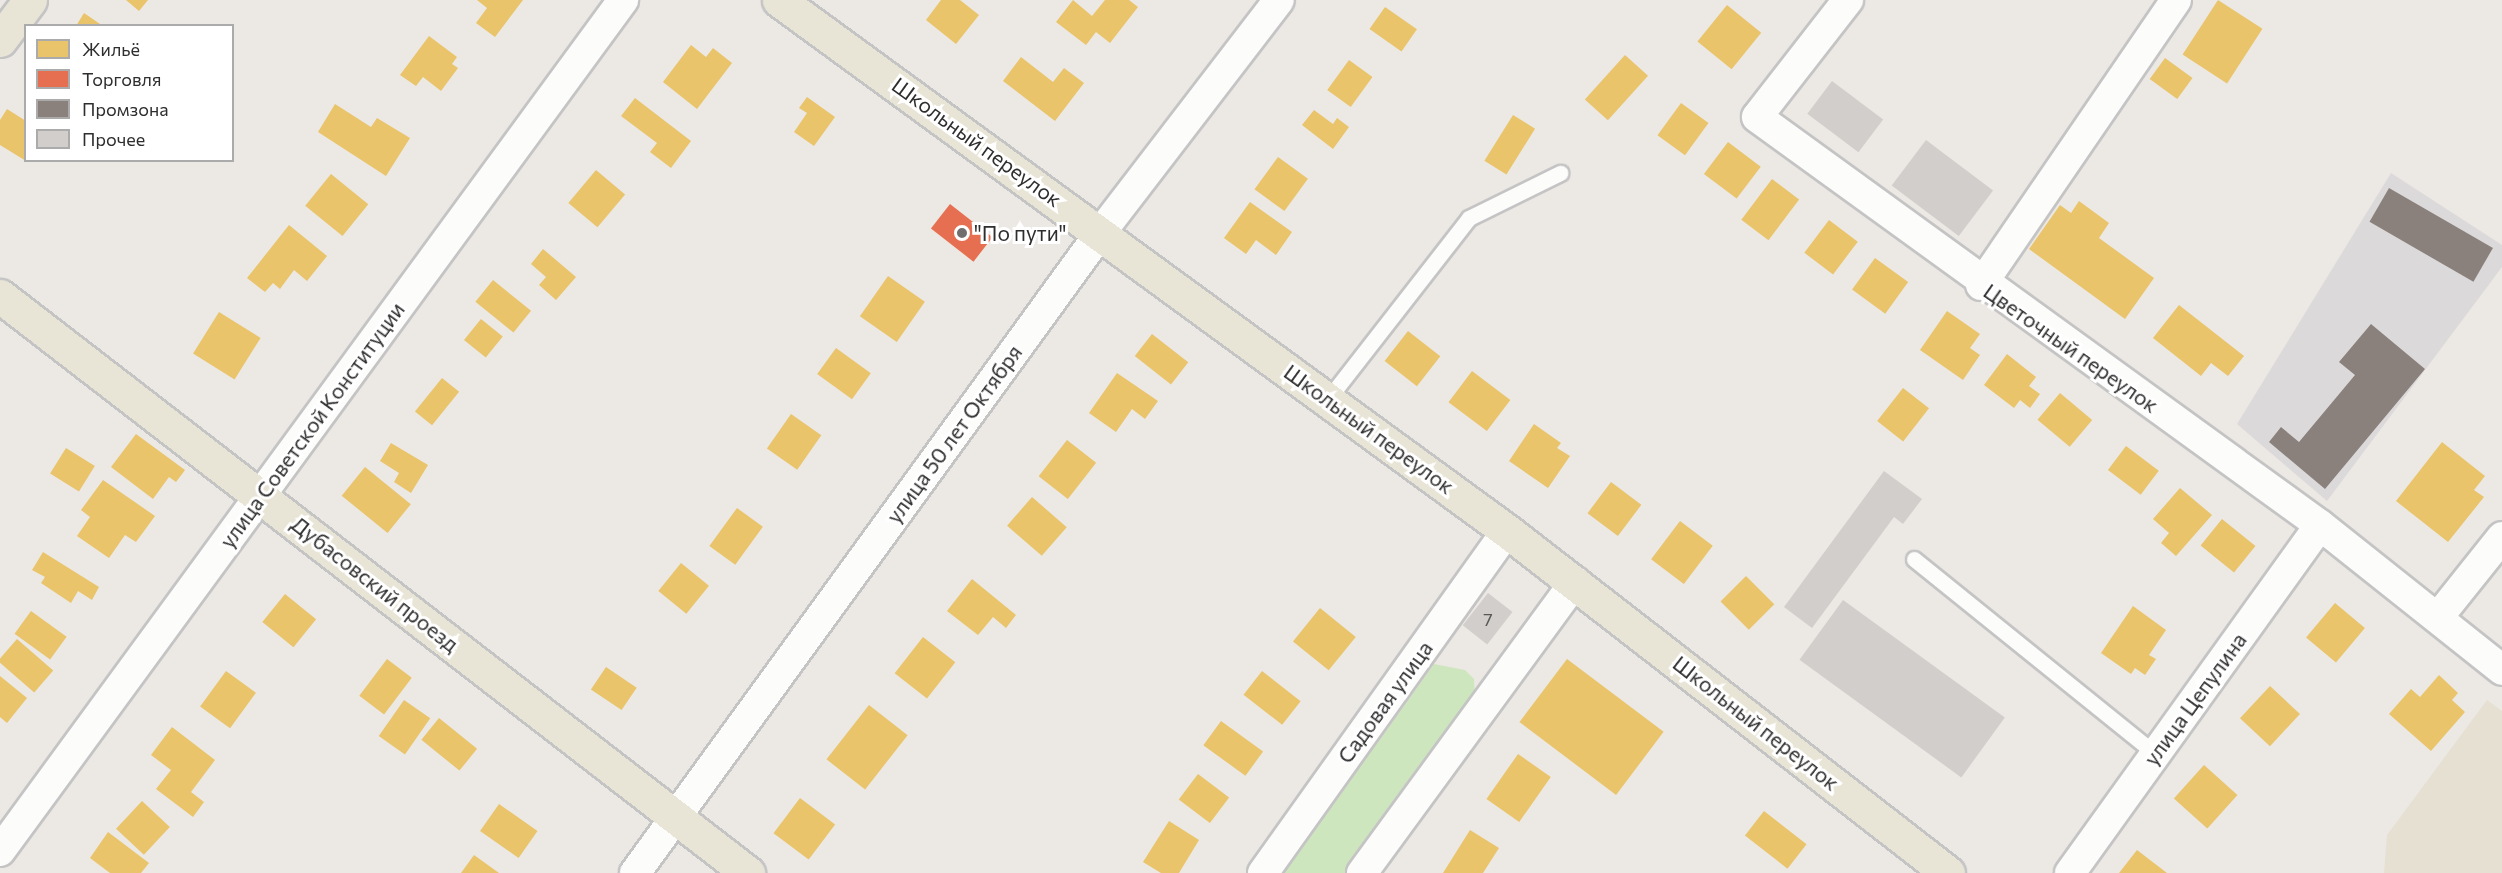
<!DOCTYPE html>
<html>
<head>
<meta charset="utf-8">
<style>
  body { margin:0 }
  #map { position:relative; width:2502px; height:873px; overflow:hidden; background:#ece8e4; font-family:Commissioner,sans-serif }
  div>[style] { position:absolute }
  [style*='--x'] { left:calc(var(--x)*1px); top:calc(var(--y)*1px); width:calc(var(--w)*1px); rotate:calc(var(--a)*1deg) }
  .industrial>* { inset:0; background:#dcd9db }
  .education>* { inset:0; background:#e6e0d3 }
  .green>* { inset:0; background:#cee6be }
  .homes>* { inset:0; background:#e9c46a; transform-origin:0 0 }
  .shops>* { inset:0; background:#e76f51; transform-origin:0 0 }
  .industry>* { inset:0; background:#8a817c; transform-origin:0 0 }
  .building>* { inset:0; background:#d1cecb; transform-origin:0 0 }
  .roads { filter:drop-shadow(2px 0 #c5c4c5) drop-shadow(-2px 0 #c5c4c5) drop-shadow(0 2px #c5c4c5) drop-shadow(0 -2px #c5c4c5) }
  .lane>* { height:15px; margin:-7.5px; padding:0 7.5px; transform-origin:7.5px; border-radius:7.5px; background:#fcfcfb }
  .street>* { height:30px; margin:-15px; padding:0 15px; transform-origin:15px; border-radius:15px; background:#fcfcfb }
  .primary>* { height:33px; margin:-16.5px; padding:0 16.5px; transform-origin:16.5px; border-radius:16.5px; background:#e8e4d6 }
  .dots>* { width:16px; height:16px; translate:-50% -50%; box-sizing:border-box; border:3px solid #fff; border-radius:50% }
  span { translate:-50% -50%; white-space:nowrap; text-align:center; line-height:1.15; -webkit-text-stroke:6px #fff; paint-order:stroke }
  .number-label { font-size:18px; color:#585857 }
  .number-label span { -webkit-text-stroke-width:0 }
  .street-label { font-size:21px; color:#2e2e2e }
  .poi-label { font-size:21px; color:#2e2e2e }
  .left { translate:0 -50%; text-align:left }
  .legend { position:absolute; left:24px; top:24px; width:210px; height:138px; box-sizing:border-box; background:#fff; border:2px solid #ababab; margin:0; padding:8px 10px; list-style:none; font-size:18px; color:#2e2e2e }
  .legend li { display:flex; align-items:center; gap:12px; height:30px }
  .legend b { width:30px; border:2px solid #ababab }
</style>
</head>
<body>
<div id="map">
  <div class="industrial">
    <div style="clip-path:polygon(2391px 173px,2502px 245px,2502px 267px,2327px 501px,2237px 424px)"></div>
  </div>
  <div class="education">
    <div style="clip-path:polygon(2487px 700px,2502px 711px,2502px 873px,2384px 873px,2387px 835px)"></div>
  </div>
  <div class="green">
    <div style="clip-path:polygon(1434px 664px,1465px 670px,1474px 679px,1475px 697px,1346px 873px,1284px 873px)"></div>
  </div>
  <div class="homes">
    <div style="clip-path:polygon(126px 0,148px 0,139px 11px)"></div>
    <div style="clip-path:polygon(477px 0,523px 0,495px 37px,476px 23px,487px 8px)"></div>
    <div style="clip-path:polygon(941px 0,960px 0,979px 15px,956px 44px,926px 20px)"></div>
    <div style="clip-path:polygon(1073px 0,1092px 16px,1105px 0,1129px 0,1138px 7px,1110px 43px,1096px 32px,1086px 45px,1056px 22px)"></div>
    <div style="left:2218px;top:0;width:53px;height:65px;rotate:33deg"></div>
    <div style="left:1727px;top:5px;width:44px;height:47px;rotate:39deg"></div>
    <div style="left:1385px;top:7px;width:39px;height:27px;rotate:35deg"></div>
    <div style="clip-path:polygon(84px 13px,103px 26px,76px 26px)"></div>
    <div style="clip-path:polygon(429px 36px,457px 57px,452px 64px,458px 68px,441px 91px,423px 77px,416px 86px,400px 75px)"></div>
    <div style="clip-path:polygon(691px 45px,706px 57px,713px 48px,732px 63px,697px 109px,663px 82px)"></div>
    <div style="left:1625px;top:55px;width:31px;height:60px;rotate:42deg"></div>
    <div style="clip-path:polygon(1021px 57px,1053px 82px,1064px 68px,1084px 83px,1055px 121px,1003px 81px)"></div>
    <div style="left:2165px;top:58px;width:34px;height:26px;rotate:36deg"></div>
    <div style="left:1349px;top:60px;width:29px;height:37px;rotate:36deg"></div>
    <div style="clip-path:polygon(807px 97px,835px 117px,814px 146px,794px 132px,807px 113px,799px 108px)"></div>
    <div style="clip-path:polygon(635px 98px,691px 141px,671px 168px,650px 152px,657px 143px,621px 116px)"></div>
    <div style="left:1681px;top:103px;width:34px;height:40px;rotate:36deg"></div>
    <div style="clip-path:polygon(335px 104px,371px 127px,377px 118px,410px 138px,386px 176px,318px 132px)"></div>
    <div style="clip-path:polygon(7px 109px,26px 121px,26px 161px,0 145px,0 120px)"></div>
    <div style="clip-path:polygon(1314px 110px,1333px 124px,1337px 118px,1349px 127px,1333px 149px,1302px 125px)"></div>
    <div style="left:1513px;top:115px;width:26px;height:54px;rotate:32deg"></div>
    <div style="left:1728px;top:142px;width:41px;height:40px;rotate:37deg"></div>
    <div style="left:1278px;top:157px;width:37px;height:40px;rotate:36deg"></div>
    <div style="left:596px;top:170px;width:38px;height:43px;rotate:40deg"></div>
    <div style="left:331px;top:174px;width:48px;height:41px;rotate:39deg"></div>
    <div style="left:1772px;top:179px;width:34px;height:51px;rotate:37deg"></div>
    <div style="clip-path:polygon(2079px 201px,2109px 223px,2099px 238px,2154px 278px,2125px 319px,2029px 249px,2060px 205px,2071px 213px)"></div>
    <div style="clip-path:polygon(1250px 202px,1292px 232px,1276px 255px,1256px 240px,1246px 254px,1224px 238px)"></div>
    <div style="left:1829px;top:220px;width:36px;height:41px;rotate:37deg"></div>
    <div style="clip-path:polygon(289px 225px,327px 256px,307px 281px,294px 270px,280px 289px,273px 283px,265px 292px,247px 278px)"></div>
    <div style="clip-path:polygon(543px 249px,576px 277px,556px 300px,539px 285px,546px 277px,531px 264px)"></div>
    <div style="left:1875px;top:258px;width:41px;height:39px;rotate:36deg"></div>
    <div style="left:888px;top:276px;width:45px;height:49px;rotate:35deg"></div>
    <div style="left:493px;top:280px;width:49px;height:28px;rotate:39deg"></div>
    <div style="clip-path:polygon(2179px 305px,2244px 356px,2228px 376px,2211px 363px,2201px 376px,2153px 338px)"></div>
    <div style="clip-path:polygon(1947px 311px,1980px 334px,1970px 348px,1980px 355px,1963px 380px,1920px 350px)"></div>
    <div style="left:219px;top:312px;width:49px;height:49px;rotate:32deg"></div>
    <div style="left:481px;top:319px;width:28px;height:27px;rotate:39deg"></div>
    <div style="left:1408px;top:331px;width:41px;height:38px;rotate:38deg"></div>
    <div style="left:1152px;top:334px;width:46px;height:28px;rotate:38deg"></div>
    <div style="left:836px;top:348px;width:43px;height:32px;rotate:36deg"></div>
    <div style="clip-path:polygon(2007px 354px,2036px 377px,2029px 386px,2040px 394px,2030px 408px,2020px 400px,2014px 408px,1984px 385px)"></div>
    <div style="left:1472px;top:371px;width:48px;height:39px;rotate:37deg"></div>
    <div style="clip-path:polygon(1117px 373px,1158px 401px,1145px 419px,1132px 409px,1116px 432px,1089px 413px)"></div>
    <div style="left:442px;top:378px;width:22px;height:43px;rotate:39deg"></div>
    <div style="left:1903px;top:388px;width:33px;height:42px;rotate:38deg"></div>
    <div style="left:2060px;top:393px;width:42px;height:35px;rotate:40deg"></div>
    <div style="left:791px;top:414px;width:37px;height:42px;rotate:35deg"></div>
    <div style="clip-path:polygon(1534px 424px,1561px 443px,1557px 448px,1570px 456px,1548px 488px,1509px 461px)"></div>
    <div style="clip-path:polygon(136px 434px,185px 470px,176px 482px,169px 477px,153px 499px,111px 467px)"></div>
    <div style="left:1067px;top:440px;width:37px;height:46px;rotate:38deg"></div>
    <div style="clip-path:polygon(2442px 442px,2485px 476px,2474px 490px,2484px 497px,2448px 542px,2396px 501px)"></div>
    <div style="clip-path:polygon(391px 443px,428px 465px,411px 493px,394px 482px,399px 473px,380px 461px)"></div>
    <div style="left:2126px;top:446px;width:41px;height:30px;rotate:37deg"></div>
    <div style="left:66px;top:448px;width:34px;height:30px;rotate:32deg"></div>
    <div style="left:365px;top:467px;width:59px;height:37px;rotate:39deg"></div>
    <div style="clip-path:polygon(103px 480px,155px 516px,136px 542px,125px 535px,109px 558px,77px 536px,90px 517px,81px 510px)"></div>
    <div style="left:1611px;top:482px;width:38px;height:39px;rotate:37deg"></div>
    <div style="clip-path:polygon(2180px 488px,2212px 515px,2176px 556px,2161px 543px,2169px 533px,2153px 519px)"></div>
    <div style="left:1032px;top:497px;width:46px;height:38px;rotate:41deg"></div>
    <div style="left:737px;top:508px;width:32px;height:47px;rotate:36deg"></div>
    <div style="left:2222px;top:519px;width:43px;height:34px;rotate:39deg"></div>
    <div style="left:1680px;top:521px;width:41px;height:48px;rotate:37deg"></div>
    <div style="clip-path:polygon(43px 552px,99px 587px,92px 600px,78px 591px,71px 603px,41px 583px,45px 577px,32px 570px)"></div>
    <div style="left:681px;top:563px;width:36px;height:36px;rotate:39deg"></div>
    <div style="left:1746px;top:576px;width:40px;height:36px;rotate:45deg"></div>
    <div style="clip-path:polygon(972px 579px,1016px 615px,1006px 628px,993px 617px,978px 635px,947px 611px)"></div>
    <div style="left:285px;top:594px;width:40px;height:36px;rotate:39deg"></div>
    <div style="left:2335px;top:603px;width:39px;height:45px;rotate:40deg"></div>
    <div style="clip-path:polygon(2133px 606px,2166px 630px,2149px 655px,2156px 659px,2145px 675px,2135px 668px,2131px 674px,2101px 653px)"></div>
    <div style="left:1320px;top:608px;width:46px;height:43px;rotate:39deg"></div>
    <div style="left:31px;top:611px;width:44px;height:28px;rotate:36deg"></div>
    <div style="left:923px;top:637px;width:41px;height:46px;rotate:38deg"></div>
    <div style="left:17px;top:639px;width:48px;height:29px;rotate:41deg"></div>
    <div style="left:387px;top:659px;width:31px;height:46px;rotate:37deg"></div>
    <div style="left:1567px;top:659px;width:121px;height:79px;rotate:37deg"></div>
    <div style="left:606px;top:667px;width:37px;height:27px;rotate:34deg"></div>
    <div style="left:226px;top:671px;width:37px;height:44px;rotate:36deg"></div>
    <div style="left:1262px;top:671px;width:49px;height:30px;rotate:38deg"></div>
    <div style="clip-path:polygon(2439px 675px,2458px 693px,2452px 700px,2465px 712px,2431px 751px,2389px 714px,2411px 689px,2420px 697px)"></div>
    <div style="clip-path:polygon(0 676px,27px 698px,7px 723px,0 717px)"></div>
    <div style="left:2270px;top:686px;width:41px;height:44px;rotate:43deg"></div>
    <div style="left:404px;top:700px;width:32px;height:44px;rotate:35deg"></div>
    <div style="left:869px;top:705px;width:49px;height:69px;rotate:38deg"></div>
    <div style="left:439px;top:718px;width:49px;height:28px;rotate:39deg"></div>
    <div style="left:1221px;top:721px;width:52px;height:30px;rotate:36deg"></div>
    <div style="clip-path:polygon(172px 727px,215px 760px,191px 792px,204px 802px,193px 817px,156px 789px,171px 770px,151px 755px)"></div>
    <div style="left:1518px;top:754px;width:40px;height:55px;rotate:35deg"></div>
    <div style="left:2204px;top:765px;width:45px;height:45px;rotate:42deg"></div>
    <div style="left:1198px;top:774px;width:39px;height:32px;rotate:37deg"></div>
    <div style="left:800px;top:798px;width:44px;height:44px;rotate:37deg"></div>
    <div style="left:142px;top:801px;width:38px;height:38px;rotate:43deg"></div>
    <div style="left:499px;top:804px;width:47px;height:33px;rotate:35deg"></div>
    <div style="left:1764px;top:811px;width:54px;height:31px;rotate:38deg"></div>
    <div style="clip-path:polygon(1169px 821px,1199px 840px,1179px 873px,1161px 873px,1143px 862px)"></div>
    <div style="clip-path:polygon(1470px 830px,1499px 848px,1483px 873px,1443px 873px)"></div>
    <div style="clip-path:polygon(108px 832px,149px 863px,141px 873px,110px 873px,90px 858px)"></div>
    <div style="clip-path:polygon(2137px 850px,2167px 873px,2119px 873px)"></div>
    <div style="clip-path:polygon(474px 855px,499px 873px,461px 873px)"></div>
  </div>
  <div class="shops">
    <div style="left:950px;top:204px;width:54px;height:31px;rotate:38deg"></div>
  </div>
  <div class="industry">
    <div style="left:2389px;top:188px;width:120px;height:39px;rotate:30deg"></div>
    <div style="clip-path:polygon(2371px 324px,2425px 369px,2325px 489px,2269px 442px,2281px 427px,2299px 442px,2355px 375px,2339px 362px)"></div>
  </div>
  <div class="building">
    <div style="left:1832px;top:81px;width:64px;height:41px;rotate:37deg"></div>
    <div style="left:1926px;top:140px;width:84px;height:57px;rotate:37deg"></div>
    <div style="clip-path:polygon(1884px 471px,1922px 499px,1903px 524px,1894px 517px,1812px 628px,1784px 607px)"></div>
    <div style="left:1488px;top:593px;width:31px;height:41px;rotate:38deg"></div>
    <div style="left:1843px;top:600px;width:200px;height:74px;rotate:36deg"></div>
  </div>
  <div class="roads">
    <div class="lane">
      <div style="--x:1328;--y:399;--w:229;--a:-52.1"></div>
      <div style="--x:1469;--y:218;--w:102;--a:-26.3"></div>
      <div style="--x:1914;--y:559;--w:311;--a:38.9"></div>
    </div>
    <div class="street">
      <div style="--x:1848;--y:0;--w:148;--a:127.9"></div>
      <div style="--x:1757;--y:117;--w:695;--a:35.93"></div>
      <div style="--x:2320;--y:525;--w:233;--a:38.5"></div>
      <div style="--x:1981;--y:285;--w:345;--a:-55.6"></div>
      <div style="--x:2439;--y:616;--w:101;--a:-51.4"></div>
      <div style="--x:0;--y:851;--w:1055;--a:-53.79"></div>
      <div style="--x:635;--y:873;--w:792;--a:-53.98"></div>
      <div style="--x:1101;--y:232;--w:292;--a:-52.5"></div>
      <div style="--x:1263;--y:873;--w:420;--a:-54.5"></div>
      <div style="--x:1362;--y:873;--w:361;--a:-53.8"></div>
      <div style="--x:2070;--y:873;--w:428;--a:-54.3"></div>
    </div>
    <div class="primary">
      <div style="--x:779;--y:0;--w:901;--a:36.11"></div>
      <div style="--x:1507;--y:531;--w:558;--a:37.79"></div>
      <div style="--x:0;--y:40;--w:50;--a:-53.1"></div>
      <div style="--x:0;--y:296;--w:945;--a:37.65"></div>
    </div>
  </div>
  <div class="dots">
    <div style="left:962px;top:233px;background:#706f6e"></div>
  </div>
  <div class="number-label">
    <span style="left:1488px;top:619px">7</span>
  </div>
  <div class="street-label">
    <span style="left:977px;top:142px;rotate:36deg">Школьный переулок</span>
    <span style="left:2071px;top:348px;rotate:35deg">Цветочный переулок</span>
    <span style="left:312px;top:425px;rotate:-54deg">улица Советской Конституции</span>
    <span style="left:1369px;top:429px;rotate:36deg">Школьный переулок</span>
    <span style="left:954px;top:434px;rotate:-54deg">улица 50 лет Октября</span>
    <span style="left:375px;top:584px;rotate:38deg">Дубасовский проезд</span>
    <span style="left:2195px;top:699px;rotate:-54deg">улица Цепулина</span>
    <span style="left:1385px;top:702px;rotate:-54deg">Садовая улица</span>
    <span style="left:1756px;top:723px;rotate:38deg">Школьный переулок</span>
  </div>
  <div class="poi-label">
    <span class="left" style="left:974px;top:233px">"По пути"</span>
  </div>
  <ul class="legend">
  <li><b style="height:16px;background:#e9c46a"></b>Жильё</li>
  <li><b style="height:16px;background:#e76f51"></b>Торговля</li>
  <li><b style="height:16px;background:#8a817c"></b>Промзона</li>
  <li><b style="height:16px;background:#d1cecb"></b>Прочее</li>
  </ul>
</div>
</body>
</html>
